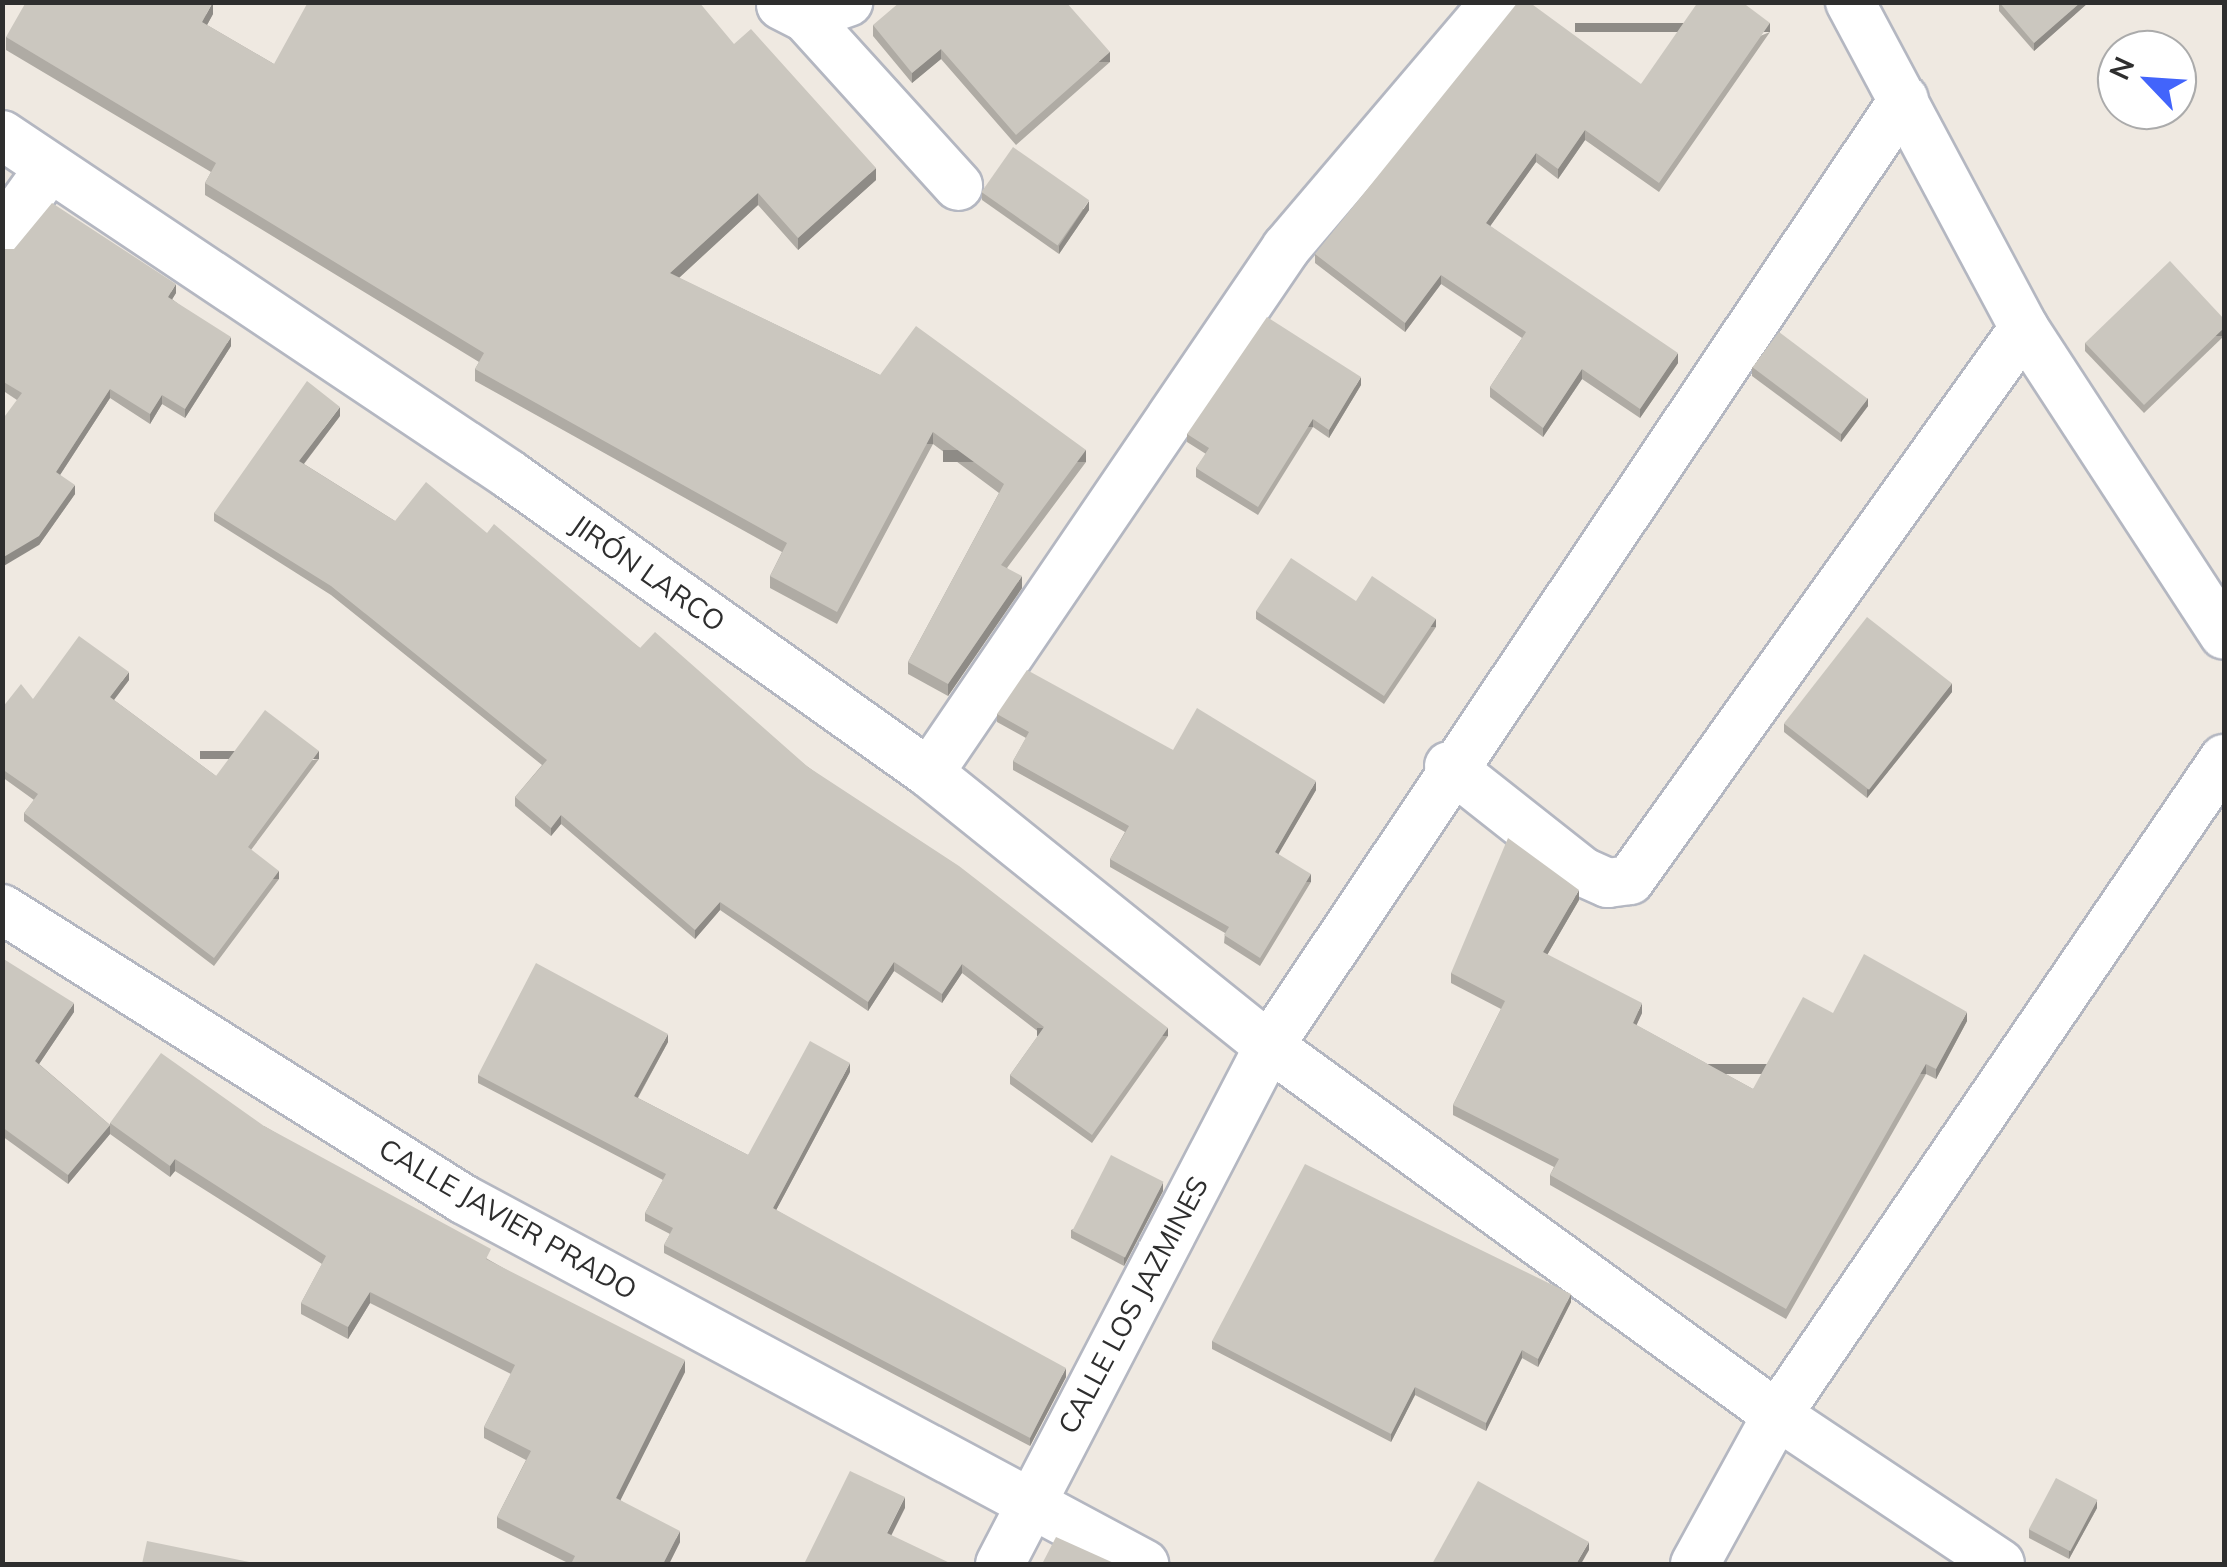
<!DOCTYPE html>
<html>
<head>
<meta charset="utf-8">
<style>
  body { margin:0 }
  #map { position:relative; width:2227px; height:1567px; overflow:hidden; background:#efe9e1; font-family:Mulish,sans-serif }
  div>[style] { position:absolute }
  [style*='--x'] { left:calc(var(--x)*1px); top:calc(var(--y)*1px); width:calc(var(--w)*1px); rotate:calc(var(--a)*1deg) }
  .roads { filter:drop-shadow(2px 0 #b4b7c1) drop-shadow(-2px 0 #b4b7c1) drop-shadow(0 2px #b4b7c1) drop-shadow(0 -2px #b4b7c1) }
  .minor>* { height:48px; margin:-24px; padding:0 24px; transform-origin:24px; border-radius:24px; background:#fff }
  .wall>* { inset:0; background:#afaba4 }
  .shaded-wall>* { inset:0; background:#8e8b86; transform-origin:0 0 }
  .building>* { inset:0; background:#cbc7bf; transform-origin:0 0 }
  span { translate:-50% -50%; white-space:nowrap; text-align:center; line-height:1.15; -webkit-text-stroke:10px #fff; paint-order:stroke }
  .street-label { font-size:28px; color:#2e2e2e }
  .frame { position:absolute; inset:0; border:5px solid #2e2e2e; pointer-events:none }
  .north { position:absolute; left:2097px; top:30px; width:100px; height:100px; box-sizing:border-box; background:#fff; border:2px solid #ababab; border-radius:50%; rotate:295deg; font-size:28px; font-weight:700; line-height:40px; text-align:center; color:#2e2e2e }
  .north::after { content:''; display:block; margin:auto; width:35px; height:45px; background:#4264fb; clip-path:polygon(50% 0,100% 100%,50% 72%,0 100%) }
</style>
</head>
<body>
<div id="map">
  <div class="roads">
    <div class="minor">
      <div style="--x:1850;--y:2;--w:370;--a:61.9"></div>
      <div style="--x:2024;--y:328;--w:366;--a:56.9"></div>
      <div style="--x:781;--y:5;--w:27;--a:27"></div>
      <div style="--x:805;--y:17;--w:46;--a:-19.2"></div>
      <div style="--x:805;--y:17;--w:228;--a:47.8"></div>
      <div style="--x:2;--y:135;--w:611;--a:33.79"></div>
      <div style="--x:510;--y:475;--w:514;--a:35.42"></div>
      <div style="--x:929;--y:773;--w:436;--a:38.8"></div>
      <div style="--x:1269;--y:1046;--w:628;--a:35.99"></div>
      <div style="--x:1777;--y:1415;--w:268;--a:33.7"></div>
      <div style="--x:2;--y:234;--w:79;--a:-54.3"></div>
      <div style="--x:1449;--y:766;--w:171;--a:38.3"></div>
      <div style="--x:1583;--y:872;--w:27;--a:24"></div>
      <div style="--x:1608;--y:883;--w:22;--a:-8"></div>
      <div style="--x:1630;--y:880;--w:678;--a:-54.48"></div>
      <div style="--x:929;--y:773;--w:635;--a:-55.78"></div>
      <div style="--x:1286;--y:248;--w:323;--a:-49.6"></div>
      <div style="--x:2;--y:909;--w:545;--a:32.17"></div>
      <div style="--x:463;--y:1199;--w:773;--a:28.19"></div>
      <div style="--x:1000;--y:1564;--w:584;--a:-62.56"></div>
      <div style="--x:1269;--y:1046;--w:1140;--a:-56.16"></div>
      <div style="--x:1695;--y:1564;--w:170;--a:-61.2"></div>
      <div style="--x:1777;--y:1415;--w:794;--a:-55.73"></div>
    </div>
  </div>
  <div class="wall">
    <div style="clip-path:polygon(2089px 2px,2034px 51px,1999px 11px,1999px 3px)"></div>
    <div style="clip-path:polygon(213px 14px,207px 25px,274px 64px,734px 44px,876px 180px,798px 250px,758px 205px,679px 278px,880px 375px,1086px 462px,1007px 568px,1022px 588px,948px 696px,908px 674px,908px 662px,999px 493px,933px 444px,837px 624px,770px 588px,770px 576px,782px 552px,475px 381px,475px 369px,479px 362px,205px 195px,205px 183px,211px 172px,6px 50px,6px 37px)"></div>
    <div style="clip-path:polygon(873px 25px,1110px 62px,1016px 145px,941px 59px,912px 83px,873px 36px)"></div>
    <div style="clip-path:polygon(1770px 32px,1659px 192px,1585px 140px,1558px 179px,1536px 162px,1490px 226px,1678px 363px,1640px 418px,1582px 379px,1543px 437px,1490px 397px,1490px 387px,1522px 338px,1441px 284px,1405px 332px,1315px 263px,1315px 254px,1641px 84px)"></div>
    <div style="clip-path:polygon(982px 192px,1089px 210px,1059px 254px,982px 200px)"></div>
    <div style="clip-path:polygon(2px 249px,176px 293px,172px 299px,231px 346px,185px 418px,162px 404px,150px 424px,110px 398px,60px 475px,75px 494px,39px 545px,17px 400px,2px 390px)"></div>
    <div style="clip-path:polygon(2224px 319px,2224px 336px,2144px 413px,2085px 351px,2085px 343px)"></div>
    <div style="clip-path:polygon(1752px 367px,1868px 406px,1841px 442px,1752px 376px)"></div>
    <div style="clip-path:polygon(1361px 385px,1329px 438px,1313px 427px,1258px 515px,1196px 477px,1196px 468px,1206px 454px,1187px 442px,1187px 434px)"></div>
    <div style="clip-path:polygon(340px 416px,304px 464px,395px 521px,487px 533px,640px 648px,808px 767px,1168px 1036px,1092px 1143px,1010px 1084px,1010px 1075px,1040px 1033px,962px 973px,942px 1003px,894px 971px,868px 1011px,720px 910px,695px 939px,561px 824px,551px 836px,515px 806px,515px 797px,542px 765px,331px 595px,214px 521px,214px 513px)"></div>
    <div style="clip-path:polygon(1356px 601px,1436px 627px,1384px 704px,1256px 619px,1256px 611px)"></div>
    <div style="clip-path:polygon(129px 680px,114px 700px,216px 776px,319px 759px,251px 850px,279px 879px,214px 966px,24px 821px,24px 813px,34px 800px,2px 777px,2px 708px,33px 699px)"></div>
    <div style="clip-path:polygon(1952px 692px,1867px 798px,1784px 732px,1784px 724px)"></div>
    <div style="clip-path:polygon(997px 714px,1173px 750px,1316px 790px,1278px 854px,1311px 882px,1260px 966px,1224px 943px,1225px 933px,1110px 867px,1110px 859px,1125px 832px,1013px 770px,1013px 761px,1026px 738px,997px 722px)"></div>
    <div style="clip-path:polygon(1579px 900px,1547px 955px,1642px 1013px,1636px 1025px,1753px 1089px,1833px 1013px,1967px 1021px,1936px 1079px,1926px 1074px,1786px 1319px,1550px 1185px,1550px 1175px,1554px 1167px,1453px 1115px,1453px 1105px,1501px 1009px,1451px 983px,1451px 973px)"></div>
    <div style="clip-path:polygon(2px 958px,74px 1012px,39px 1064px,110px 1125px,110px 1123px,264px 1126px,491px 1261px,685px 1372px,620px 1500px,680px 1542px,669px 1564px,570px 1564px,497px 1528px,497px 1517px,526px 1460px,484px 1438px,484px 1427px,511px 1374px,370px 1303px,348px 1339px,301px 1314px,301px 1303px,322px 1264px,175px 1171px,170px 1177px,110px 1134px,68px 1184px,2px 1136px)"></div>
    <div style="clip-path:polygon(668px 1042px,638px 1098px,748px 1155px,850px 1072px,776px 1210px,1066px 1377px,1030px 1446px,664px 1253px,664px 1245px,670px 1234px,645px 1221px,645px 1213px,663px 1180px,478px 1083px,478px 1075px)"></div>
    <div style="clip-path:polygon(1163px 1191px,1124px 1266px,1071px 1238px,1071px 1230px)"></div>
    <div style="clip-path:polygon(1571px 1302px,1538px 1367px,1522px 1358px,1486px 1431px,1415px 1395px,1391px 1442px,1212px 1349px,1212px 1341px)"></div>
    <div style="clip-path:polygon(2097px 1508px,2069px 1559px,2029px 1538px,2029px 1529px)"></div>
  </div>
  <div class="shaded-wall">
    <div style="clip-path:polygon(213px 2px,213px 14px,202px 34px,202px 22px)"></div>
    <div style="clip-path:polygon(2081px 2px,2089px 2px,2034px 51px,2034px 43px)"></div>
    <div style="left:1770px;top:23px;width:9px;height:195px;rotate:90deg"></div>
    <div style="clip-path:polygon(941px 49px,941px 59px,912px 83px,912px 73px)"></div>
    <div style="left:1110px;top:52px;width:10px;height:125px;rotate:90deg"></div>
    <div style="clip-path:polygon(1585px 130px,1585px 140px,1558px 179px,1558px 169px)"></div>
    <div style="clip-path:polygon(1536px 153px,1536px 162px,1486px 232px,1486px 223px)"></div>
    <div style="clip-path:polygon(876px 168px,876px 180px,798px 250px,798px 238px)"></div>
    <div style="clip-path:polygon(758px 193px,758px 205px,670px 286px,670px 273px)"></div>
    <div style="clip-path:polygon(1089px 201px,1089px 210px,1059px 254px,1059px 246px)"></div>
    <div style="clip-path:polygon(1441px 275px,1441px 284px,1405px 332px,1405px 323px)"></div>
    <div style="clip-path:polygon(176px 284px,176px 293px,168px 306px,168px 297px)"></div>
    <div style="left:2224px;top:328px;width:8px;height:111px;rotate:90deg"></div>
    <div style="clip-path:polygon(231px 337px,231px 346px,185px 418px,185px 409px)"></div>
    <div style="clip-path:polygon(1678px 353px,1678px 363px,1640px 418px,1640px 409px)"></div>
    <div style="clip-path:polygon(1582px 369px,1582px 379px,1543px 437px,1543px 428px)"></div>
    <div style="clip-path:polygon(1361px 377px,1361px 385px,1329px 438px,1329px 430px)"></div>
    <div style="clip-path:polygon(110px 389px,110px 398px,56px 481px,56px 472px)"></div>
    <div style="clip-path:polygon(162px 395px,162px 404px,150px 424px,150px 414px)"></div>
    <div style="clip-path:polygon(1868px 398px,1868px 406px,1841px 442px,1841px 434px)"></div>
    <div style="clip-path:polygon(340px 407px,340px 416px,299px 470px,299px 461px)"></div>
    <div style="left:1313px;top:419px;width:8px;height:104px;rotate:90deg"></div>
    <div style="left:933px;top:432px;width:12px;height:204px;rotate:90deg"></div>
    <div style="left:1086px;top:450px;width:12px;height:143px;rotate:90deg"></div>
    <div style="clip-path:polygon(75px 485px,75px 494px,39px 545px,2px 567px,2px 558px)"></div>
    <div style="clip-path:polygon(1022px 576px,1022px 588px,948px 696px,948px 684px)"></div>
    <div style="left:1436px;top:619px;width:8px;height:93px;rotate:90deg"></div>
    <div style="clip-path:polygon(129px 672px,129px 680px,110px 705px,110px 697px)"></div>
    <div style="clip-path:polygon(1952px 683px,1952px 692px,1867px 798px,1867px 790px)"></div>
    <div style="left:319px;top:751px;width:8px;height:119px;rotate:90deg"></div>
    <div style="clip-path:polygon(1316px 781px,1316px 790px,1275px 860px,1275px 852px)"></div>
    <div style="clip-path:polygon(561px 815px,561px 824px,551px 836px,551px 828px)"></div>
    <div style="left:279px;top:871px;width:8px;height:109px;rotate:90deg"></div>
    <div style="left:1311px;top:874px;width:8px;height:98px;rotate:90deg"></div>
    <div style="clip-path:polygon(1579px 890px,1579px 900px,1543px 962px,1543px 952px)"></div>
    <div style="clip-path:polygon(720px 902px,720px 910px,695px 939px,695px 930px)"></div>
    <div style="clip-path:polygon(894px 962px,894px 971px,868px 1011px,868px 1002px)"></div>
    <div style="clip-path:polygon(962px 964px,962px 973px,942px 1003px,942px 994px)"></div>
    <div style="clip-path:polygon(74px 1003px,74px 1012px,35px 1070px,35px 1061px)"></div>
    <div style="clip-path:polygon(1642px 1003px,1642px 1013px,1633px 1033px,1633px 1023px)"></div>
    <div style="clip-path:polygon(1967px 1012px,1967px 1021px,1936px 1079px,1936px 1069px)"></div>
    <div style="left:1168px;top:1028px;width:8px;height:131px;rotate:90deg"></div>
    <div style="clip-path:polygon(668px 1034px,668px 1042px,634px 1104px,634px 1096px)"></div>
    <div style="clip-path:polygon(850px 1063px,850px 1072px,773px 1216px,773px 1208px)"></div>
    <div style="left:1926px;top:1064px;width:10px;height:282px;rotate:90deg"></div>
    <div style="clip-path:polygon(110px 1125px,110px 1134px,68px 1184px,68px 1175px)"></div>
    <div style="clip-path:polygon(175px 1159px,175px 1171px,170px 1177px,170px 1166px)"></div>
    <div style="clip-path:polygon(1163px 1182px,1163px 1191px,1124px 1266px,1124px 1258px)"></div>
    <div style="clip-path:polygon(370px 1292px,370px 1303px,348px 1339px,348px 1327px)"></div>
    <div style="clip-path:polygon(1571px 1294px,1571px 1302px,1538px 1367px,1538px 1359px)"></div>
    <div style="clip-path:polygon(1522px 1350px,1522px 1358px,1486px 1431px,1486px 1423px)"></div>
    <div style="clip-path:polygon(685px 1360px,685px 1372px,616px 1509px,616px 1498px)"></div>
    <div style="clip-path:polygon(1066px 1368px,1066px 1377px,1030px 1446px,1030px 1438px)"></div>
    <div style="clip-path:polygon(1415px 1387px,1415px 1395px,1391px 1442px,1391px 1434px)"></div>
    <div style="clip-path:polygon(905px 1497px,905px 1508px,887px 1544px,887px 1533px)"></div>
    <div style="clip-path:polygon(2097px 1500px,2097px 1508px,2069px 1559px,2069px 1551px)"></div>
    <div style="clip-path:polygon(680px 1531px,680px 1542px,669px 1564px,663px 1564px)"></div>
    <div style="clip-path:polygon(1589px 1542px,1589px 1550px,1581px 1564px,1576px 1564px)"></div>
  </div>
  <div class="building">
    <div style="clip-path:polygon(26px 2px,213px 2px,202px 22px,274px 64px,308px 2px,699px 2px,734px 44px,751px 29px,876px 168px,798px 238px,758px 193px,670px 273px,880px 375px,916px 326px,1086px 450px,1001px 565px,1022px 576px,948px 684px,908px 662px,1004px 484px,933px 432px,837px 612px,770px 576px,787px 543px,475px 369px,484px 353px,205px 183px,216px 163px,6px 37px)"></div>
    <div style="clip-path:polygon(900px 2px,1066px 2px,1110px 52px,1016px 135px,941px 49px,912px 73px,873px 25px)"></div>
    <div style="clip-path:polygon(1518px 2px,1529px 2px,1641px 84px,1698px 2px,1742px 2px,1770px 23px,1659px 183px,1585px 130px,1558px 169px,1536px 153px,1486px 223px,1678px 353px,1640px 409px,1582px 369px,1543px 428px,1490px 387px,1526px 332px,1441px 275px,1405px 323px,1315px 254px)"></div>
    <div style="clip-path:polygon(1999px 2px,2081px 2px,2034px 43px)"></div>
    <div style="left:1013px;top:147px;width:93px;height:55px;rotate:35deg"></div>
    <div style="clip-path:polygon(52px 203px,176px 284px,168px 297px,231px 337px,185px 409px,162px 395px,150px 414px,110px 389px,56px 472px,75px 485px,39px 536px,2px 558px,2px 420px,22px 393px,2px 381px,2px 249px,14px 249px)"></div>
    <div style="clip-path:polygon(2170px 261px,2224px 319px,2224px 328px,2144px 405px,2085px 343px)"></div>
    <div style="clip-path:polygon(1267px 317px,1361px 377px,1329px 430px,1313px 419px,1258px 507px,1196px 468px,1209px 448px,1187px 434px)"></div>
    <div style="left:1779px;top:332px;width:111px;height:44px;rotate:37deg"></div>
    <div style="clip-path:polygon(307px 381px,340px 407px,299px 461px,395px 521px,426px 482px,487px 533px,494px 524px,640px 648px,655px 632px,808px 767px,959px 866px,1168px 1028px,1092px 1135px,1010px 1075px,1044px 1027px,962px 964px,942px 994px,894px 962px,868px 1002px,720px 902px,695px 930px,561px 815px,551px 828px,515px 797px,547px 760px,331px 586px,214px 513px)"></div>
    <div style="clip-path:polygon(1291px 558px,1356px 601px,1372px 576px,1436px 619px,1384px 696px,1256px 611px)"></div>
    <div style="left:1867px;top:617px;width:108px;height:135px;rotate:38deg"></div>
    <div style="clip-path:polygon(79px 636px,129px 672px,110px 697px,216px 776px,265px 710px,319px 751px,248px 847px,279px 871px,214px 958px,24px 813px,38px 794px,2px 769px,2px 708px,21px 684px,33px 699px)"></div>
    <div style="clip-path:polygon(1027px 670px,1173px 750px,1197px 708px,1316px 781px,1275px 852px,1311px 874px,1260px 958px,1224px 935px,1229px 927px,1110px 859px,1129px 826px,1013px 761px,1029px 732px,997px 714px)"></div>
    <div style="clip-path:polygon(1508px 838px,1579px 890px,1543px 952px,1642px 1003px,1633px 1023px,1753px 1089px,1803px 997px,1833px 1013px,1864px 954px,1967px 1012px,1936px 1069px,1926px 1064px,1786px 1309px,1550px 1175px,1559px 1159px,1453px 1105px,1505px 1001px,1451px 973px)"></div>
    <div style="clip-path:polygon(2px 958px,74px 1003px,35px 1061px,110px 1125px,68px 1175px,2px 1127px)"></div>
    <div style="clip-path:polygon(536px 963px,668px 1034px,634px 1096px,748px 1155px,810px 1041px,850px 1063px,773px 1208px,1066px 1368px,1030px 1438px,664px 1245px,673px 1228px,645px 1213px,666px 1174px,478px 1075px)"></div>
    <div style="clip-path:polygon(161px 1053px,264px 1126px,491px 1249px,486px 1259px,685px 1360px,616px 1498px,680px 1531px,663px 1564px,571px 1564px,575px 1556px,497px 1517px,531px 1451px,484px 1427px,515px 1365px,370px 1292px,348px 1327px,301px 1303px,326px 1256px,175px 1159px,170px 1166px,110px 1123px)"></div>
    <div style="left:1111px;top:1155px;width:59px;height:85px;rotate:27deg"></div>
    <div style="clip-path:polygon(1305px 1164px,1571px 1294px,1538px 1359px,1522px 1350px,1486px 1423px,1415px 1387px,1391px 1434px,1212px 1341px)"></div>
    <div style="clip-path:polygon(850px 1471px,905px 1497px,887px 1533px,952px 1564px,804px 1564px)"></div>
    <div style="left:2056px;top:1478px;width:47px;height:58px;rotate:28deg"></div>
    <div style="clip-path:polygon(1478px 1481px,1589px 1542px,1576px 1564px,1432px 1564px)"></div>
    <div style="clip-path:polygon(1056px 1537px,1116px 1564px,1042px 1564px)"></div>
    <div style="clip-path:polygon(147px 1541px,259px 1564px,142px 1564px)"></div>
  </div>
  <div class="street-label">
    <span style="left:648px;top:573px;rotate:35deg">JIRÓN LARCO</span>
    <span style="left:508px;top:1219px;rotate:30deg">CALLE JAVIER PRADO</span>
    <span style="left:1133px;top:1305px;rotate:-62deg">CALLE LOS JAZMINES</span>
  </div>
  <div class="frame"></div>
  <div class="north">N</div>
</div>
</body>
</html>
